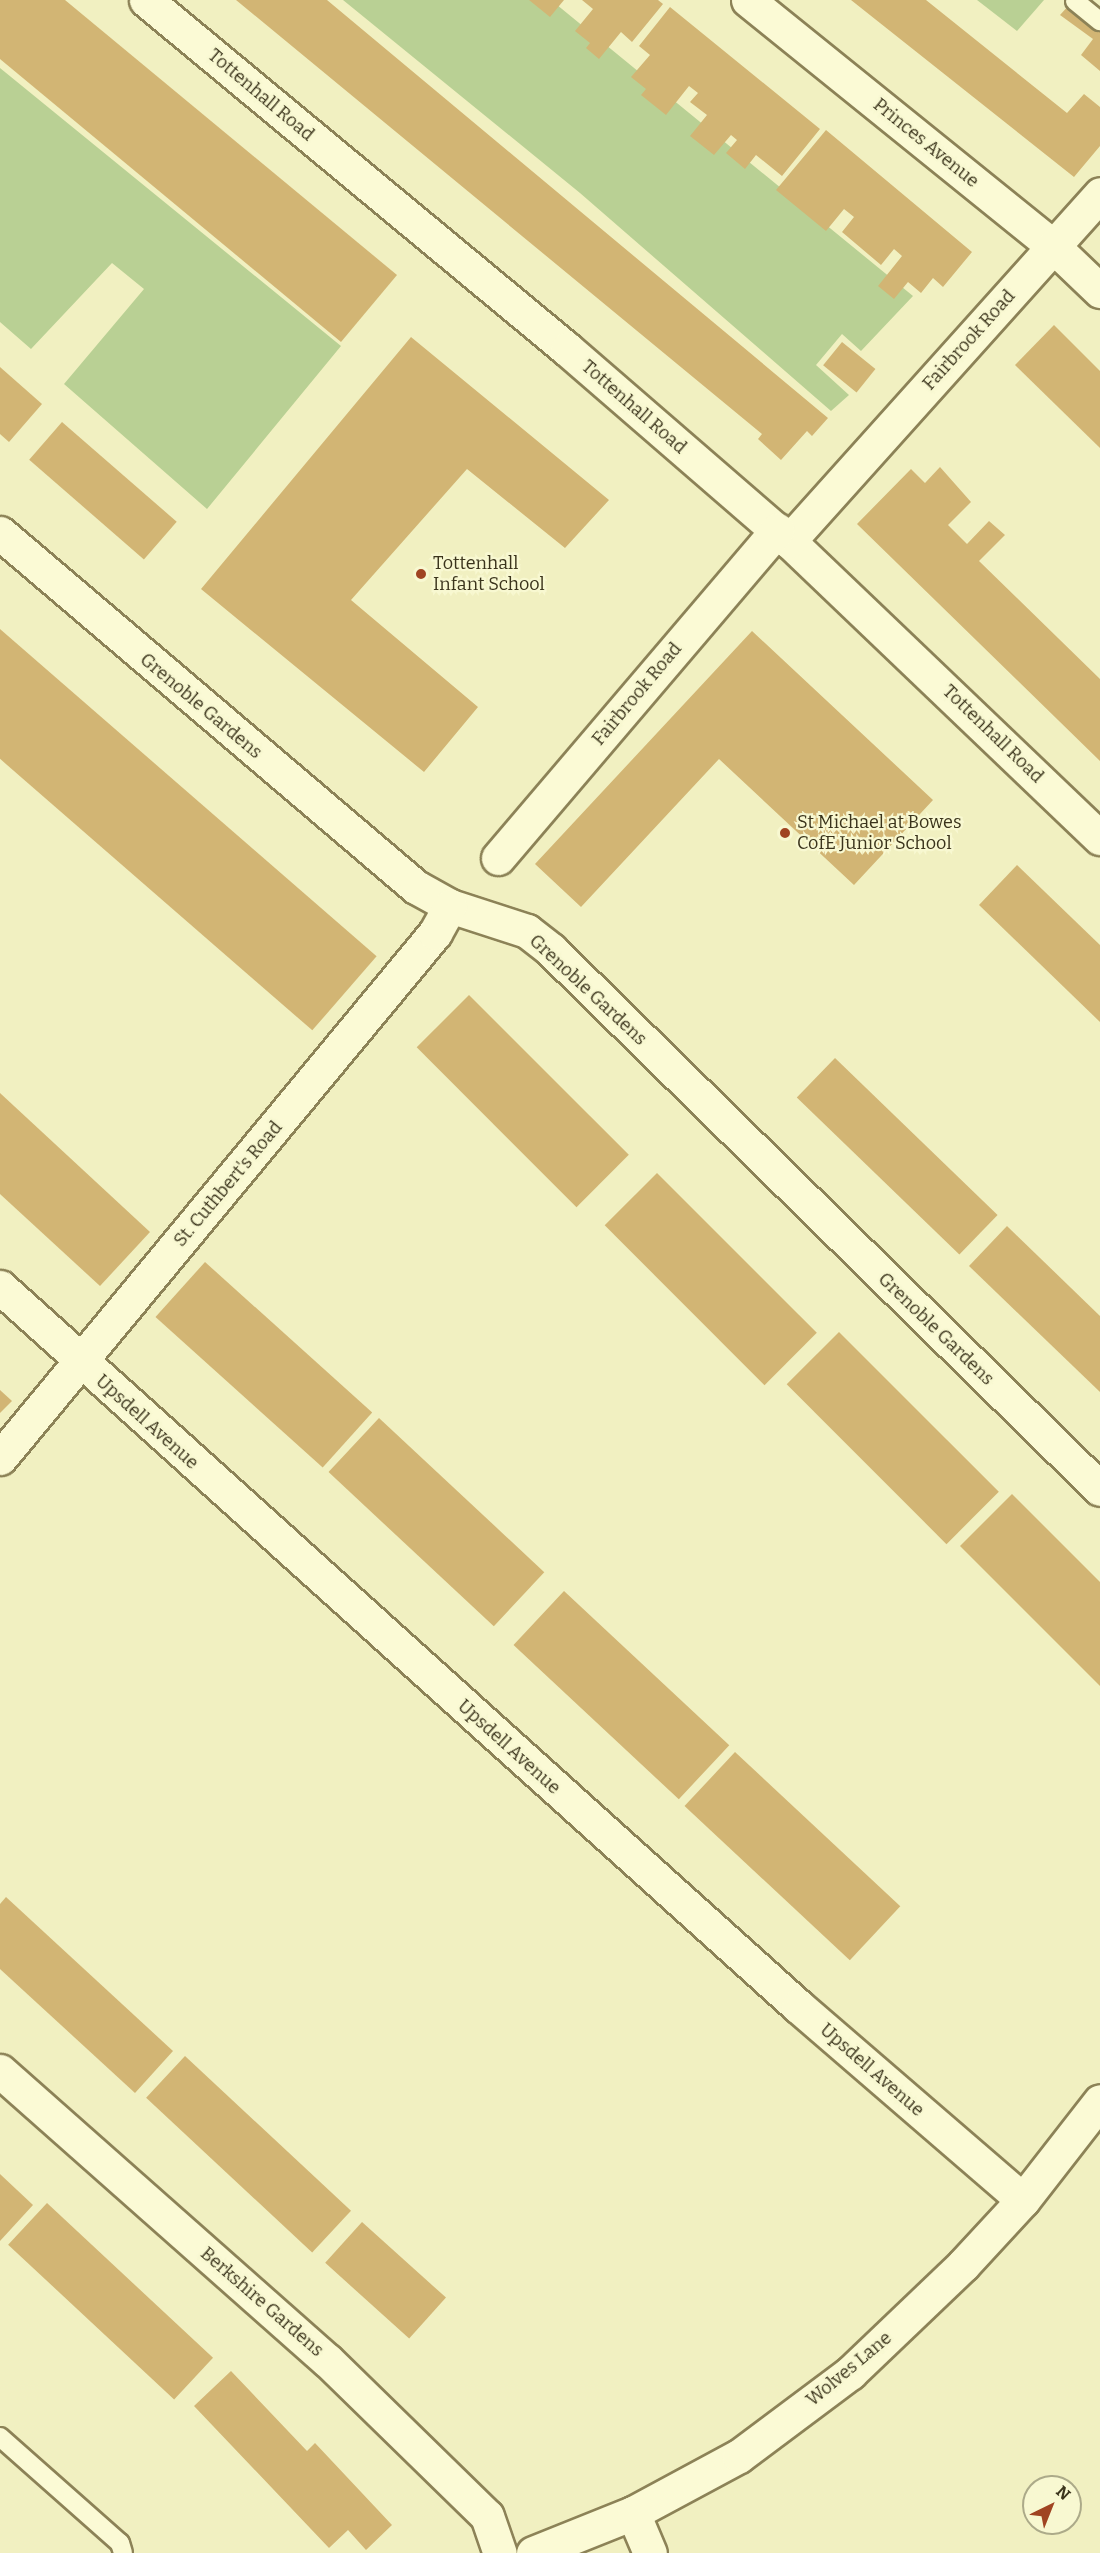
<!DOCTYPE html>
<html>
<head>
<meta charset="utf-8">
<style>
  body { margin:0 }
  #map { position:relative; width:1100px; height:2553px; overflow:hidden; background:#f1f0c1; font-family:Bitter,serif }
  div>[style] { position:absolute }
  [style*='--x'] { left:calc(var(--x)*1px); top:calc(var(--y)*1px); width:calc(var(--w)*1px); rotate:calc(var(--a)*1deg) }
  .green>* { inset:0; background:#b9d094 }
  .building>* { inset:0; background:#d2b574; transform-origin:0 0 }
  .roads { filter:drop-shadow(2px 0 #8c8257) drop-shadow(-2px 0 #8c8257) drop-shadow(0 2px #8c8257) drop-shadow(0 -2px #8c8257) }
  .service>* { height:18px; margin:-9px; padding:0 9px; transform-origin:9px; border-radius:9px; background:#fbfad5 }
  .minor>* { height:33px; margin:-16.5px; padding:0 16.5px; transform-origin:16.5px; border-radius:16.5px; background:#fbfad5 }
  .tertiary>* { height:33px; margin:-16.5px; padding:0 16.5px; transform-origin:16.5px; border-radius:16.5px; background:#fbfad5 }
  .dots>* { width:16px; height:16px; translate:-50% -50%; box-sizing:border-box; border:3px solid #f8f8d1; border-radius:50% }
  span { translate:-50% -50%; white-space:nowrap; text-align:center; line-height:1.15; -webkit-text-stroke:4.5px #f8f8d1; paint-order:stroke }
  .street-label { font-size:18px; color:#3b341c }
  .poi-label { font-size:18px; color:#3b341c }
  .left { translate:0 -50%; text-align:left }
  .north { position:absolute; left:1022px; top:2475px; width:60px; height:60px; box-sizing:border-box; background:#f8f8d1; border:2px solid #acaa89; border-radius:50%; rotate:43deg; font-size:16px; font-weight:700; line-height:24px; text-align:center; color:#3b341c }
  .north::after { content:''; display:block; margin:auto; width:21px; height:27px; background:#a04422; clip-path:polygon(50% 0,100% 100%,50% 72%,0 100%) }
</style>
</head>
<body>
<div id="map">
  <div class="green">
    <div style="clip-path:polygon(343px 0,551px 0,913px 296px,861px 351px,842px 334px,816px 365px,849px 395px,831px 411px,580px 193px)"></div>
    <div style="clip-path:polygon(977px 0,1044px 0,1017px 31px)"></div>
    <div style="clip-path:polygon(0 68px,341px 346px,207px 509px,64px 384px,144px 289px,112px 263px,31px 349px,0 322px)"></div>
  </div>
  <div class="building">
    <div style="clip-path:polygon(0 0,65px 0,397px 275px,341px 342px,0 59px)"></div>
    <div style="clip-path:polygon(236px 0,327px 0,828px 418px,812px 436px,807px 431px,781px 460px,758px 439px,762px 434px)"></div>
    <div style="clip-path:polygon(529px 0,564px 0,550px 17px)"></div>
    <div style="clip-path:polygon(582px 0,658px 0,663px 4px,632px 42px,621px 32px,599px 59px,586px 48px,590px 43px,575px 31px,593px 9px)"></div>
    <div style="clip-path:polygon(851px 0,926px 0,1067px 113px,1084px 94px,1100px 107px,1100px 146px,1074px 177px)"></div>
    <div style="clip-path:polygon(1070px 4px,1100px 27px,1100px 71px,1081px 55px,1093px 39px,1060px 15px)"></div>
    <div style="clip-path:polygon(670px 7px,820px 129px,782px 176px,756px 155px,745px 169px,726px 153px,737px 140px,731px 135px,714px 155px,690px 136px,707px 115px,690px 102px,698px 93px,689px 86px,666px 115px,641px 95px,646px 89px,631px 77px,650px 55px,639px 46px)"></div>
    <div style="clip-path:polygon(826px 130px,972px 252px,943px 287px,933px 278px,921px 293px,908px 282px,894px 299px,878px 286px,902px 256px,894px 249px,881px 265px,842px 232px,854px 217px,844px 209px,826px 231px,776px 190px)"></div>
    <div style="clip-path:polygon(1054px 325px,1100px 371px,1100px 448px,1015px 365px)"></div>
    <div style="clip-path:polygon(411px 337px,609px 500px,565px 548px,467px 469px,351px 600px,478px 707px,424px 772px,201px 589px)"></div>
    <div style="left:842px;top:342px;width:43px;height:30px;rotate:39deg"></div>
    <div style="clip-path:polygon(0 367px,42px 404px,9px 442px,0 434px)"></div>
    <div style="left:62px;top:422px;width:152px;height:50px;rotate:41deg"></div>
    <div style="clip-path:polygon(940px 467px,971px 502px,948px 525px,967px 544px,989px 521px,1005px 535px,979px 561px,1100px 679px,1100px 761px,857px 524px,911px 469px,925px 483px)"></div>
    <div style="left:0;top:629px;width:499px;height:98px;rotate:41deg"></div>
    <div style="clip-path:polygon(752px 631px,933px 800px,854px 885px,719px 759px,581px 907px,535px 864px)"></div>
    <div style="clip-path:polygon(1017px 865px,1100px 945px,1100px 1022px,979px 905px)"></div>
    <div style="left:469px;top:995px;width:226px;height:74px;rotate:45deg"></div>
    <div style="left:835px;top:1058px;width:226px;height:55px;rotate:44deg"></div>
    <div style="clip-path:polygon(0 1093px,150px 1232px,100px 1286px,0 1194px)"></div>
    <div style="left:657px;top:1173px;width:226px;height:74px;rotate:45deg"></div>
    <div style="clip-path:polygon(1007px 1226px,1100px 1316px,1100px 1392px,969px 1266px)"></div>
    <div style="left:205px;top:1262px;width:225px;height:74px;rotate:42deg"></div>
    <div style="left:839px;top:1332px;width:226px;height:74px;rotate:45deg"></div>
    <div style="clip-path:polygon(0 1390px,12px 1401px,0 1413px)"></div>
    <div style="left:379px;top:1418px;width:226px;height:74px;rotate:43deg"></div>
    <div style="clip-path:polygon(1012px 1494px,1100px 1582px,1100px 1686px,960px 1546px)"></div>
    <div style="left:564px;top:1591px;width:226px;height:74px;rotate:43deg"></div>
    <div style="left:735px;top:1752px;width:226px;height:74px;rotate:43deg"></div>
    <div style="clip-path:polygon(6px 1897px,173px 2051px,135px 2093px,0 1969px,0 1904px)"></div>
    <div style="left:185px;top:2056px;width:227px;height:57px;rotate:43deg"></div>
    <div style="clip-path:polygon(0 2174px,33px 2205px,0 2241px)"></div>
    <div style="left:47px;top:2203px;width:227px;height:57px;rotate:43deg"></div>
    <div style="left:362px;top:2222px;width:113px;height:55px;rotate:42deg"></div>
    <div style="clip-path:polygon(231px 2371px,307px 2451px,315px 2443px,392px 2525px,366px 2550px,348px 2530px,329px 2548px,194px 2406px)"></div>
  </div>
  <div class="roads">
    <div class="service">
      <div style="--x:1075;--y:1;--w:32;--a:39"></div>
      <div style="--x:0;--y:2437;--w:160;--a:41.5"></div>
      <div style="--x:120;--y:2543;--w:10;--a:73"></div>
    </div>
    <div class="minor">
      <div style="--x:146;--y:0;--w:547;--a:39.66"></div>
      <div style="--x:567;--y:349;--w:294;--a:40.9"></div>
      <div style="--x:789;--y:541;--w:430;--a:43.7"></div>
      <div style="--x:748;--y:0;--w:393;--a:38.9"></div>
      <div style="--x:1054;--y:247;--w:64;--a:43.7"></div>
      <div style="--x:0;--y:533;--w:546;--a:40.4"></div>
      <div style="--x:416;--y:887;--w:39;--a:29"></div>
      <div style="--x:450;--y:906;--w:81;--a:18"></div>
      <div style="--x:527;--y:931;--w:31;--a:38"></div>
      <div style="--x:551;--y:950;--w:769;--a:44.47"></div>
      <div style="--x:789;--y:541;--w:466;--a:-48.1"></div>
      <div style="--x:498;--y:858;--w:431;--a:-49.6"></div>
      <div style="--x:0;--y:1287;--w:1074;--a:42.02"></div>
      <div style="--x:798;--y:2006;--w:297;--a:40.8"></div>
      <div style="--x:0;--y:1458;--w:682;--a:-50.36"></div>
      <div style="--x:435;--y:933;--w:31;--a:-61"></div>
      <div style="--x:0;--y:2071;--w:436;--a:41.5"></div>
      <div style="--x:327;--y:2360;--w:223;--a:44.3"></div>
      <div style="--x:487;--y:2516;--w:39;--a:71"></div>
      <div style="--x:633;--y:2513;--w:43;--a:67"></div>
    </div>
    <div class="tertiary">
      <div style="--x:533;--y:2553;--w:108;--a:-21.8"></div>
      <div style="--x:633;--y:2513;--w:120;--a:-28.3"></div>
      <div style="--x:739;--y:2456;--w:139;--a:-36.8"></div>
      <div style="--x:850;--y:2373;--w:156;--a:-43.7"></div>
      <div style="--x:963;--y:2265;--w:88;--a:-47.3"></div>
      <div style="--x:1023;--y:2200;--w:125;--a:-52.1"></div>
    </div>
  </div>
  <div class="dots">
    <div style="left:421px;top:574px;background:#a04422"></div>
    <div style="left:785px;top:833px;background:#a04422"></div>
  </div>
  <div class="street-label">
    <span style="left:261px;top:95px;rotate:40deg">Tottenhall Road</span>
    <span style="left:926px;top:143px;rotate:39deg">Princes Avenue</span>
    <span style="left:969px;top:340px;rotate:-48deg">Fairbrook Road</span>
    <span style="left:634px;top:407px;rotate:41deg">Tottenhall Road</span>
    <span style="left:637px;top:694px;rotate:-50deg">Fairbrook Road</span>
    <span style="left:201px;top:706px;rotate:40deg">Grenoble Gardens</span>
    <span style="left:993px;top:734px;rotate:44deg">Tottenhall Road</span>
    <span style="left:588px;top:990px;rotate:43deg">Grenoble Gardens</span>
    <span style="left:228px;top:1184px;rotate:-50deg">St. Cuthbert's Road</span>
    <span style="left:936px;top:1329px;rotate:44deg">Grenoble Gardens</span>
    <span style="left:147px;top:1422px;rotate:42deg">Upsdell Avenue</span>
    <span style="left:509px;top:1747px;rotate:42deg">Upsdell Avenue</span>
    <span style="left:872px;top:2070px;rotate:41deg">Upsdell Avenue</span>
    <span style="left:262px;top:2302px;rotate:41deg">Berkshire Gardens</span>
    <span style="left:849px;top:2369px;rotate:-40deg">Wolves Lane</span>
  </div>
  <div class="poi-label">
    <span class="left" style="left:433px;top:574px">Tottenhall<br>Infant School</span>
    <span class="left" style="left:797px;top:833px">St Michael at Bowes<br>CofE Junior School</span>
  </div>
  <div class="north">N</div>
</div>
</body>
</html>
